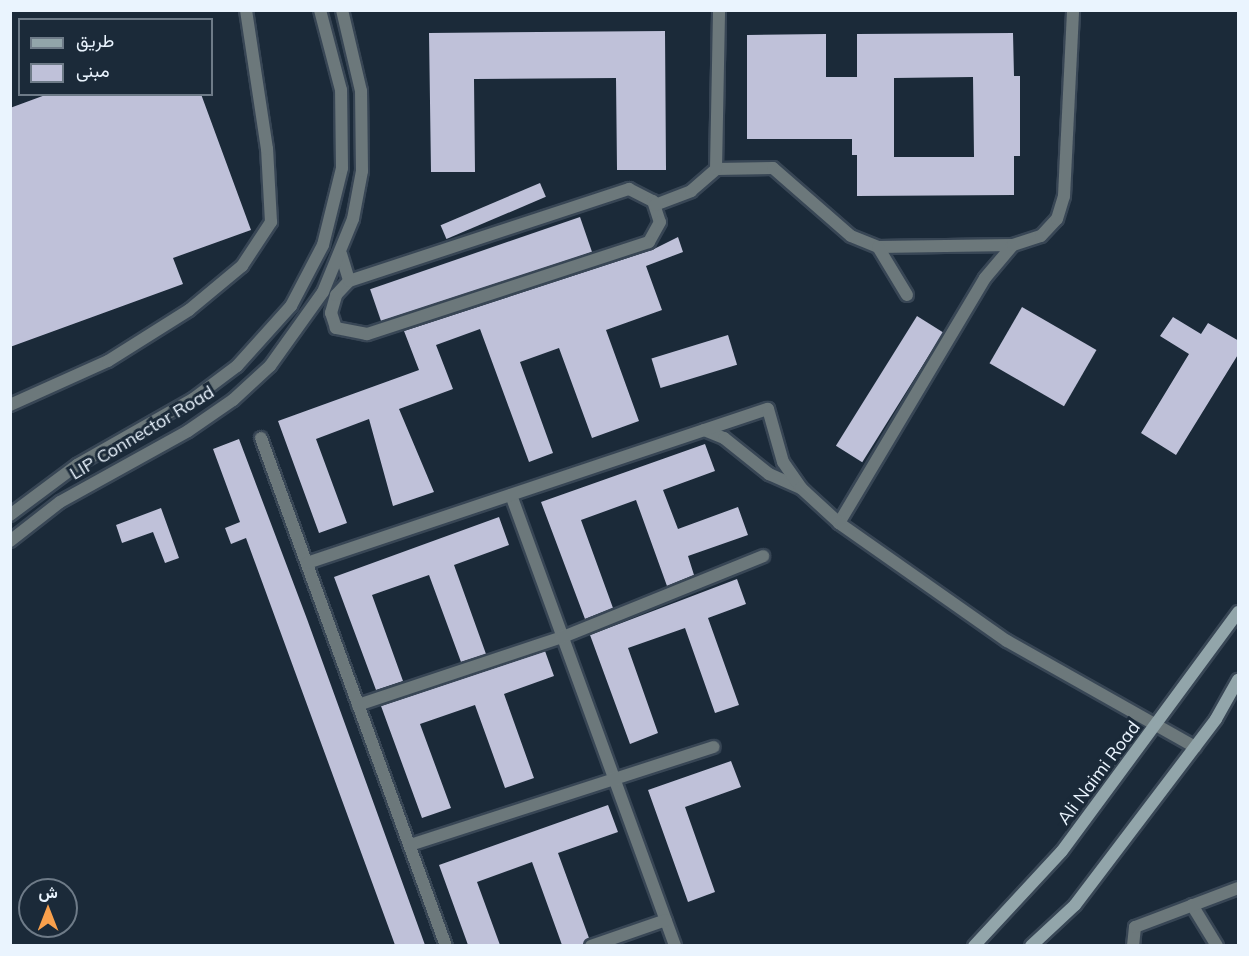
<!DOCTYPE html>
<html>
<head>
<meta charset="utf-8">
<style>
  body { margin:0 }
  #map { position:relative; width:1249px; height:956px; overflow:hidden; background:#1b2a39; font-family:Mulish,Vazirmatn,sans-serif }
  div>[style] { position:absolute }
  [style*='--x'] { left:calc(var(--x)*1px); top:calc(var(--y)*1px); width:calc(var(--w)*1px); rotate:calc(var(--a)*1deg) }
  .building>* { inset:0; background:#bfc1d9; transform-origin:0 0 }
  .roads { filter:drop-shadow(2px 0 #384655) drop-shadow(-2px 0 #384655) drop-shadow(0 2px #384655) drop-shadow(0 -2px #384655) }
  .service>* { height:12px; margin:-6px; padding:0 6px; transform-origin:6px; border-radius:6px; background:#6c787b }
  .minor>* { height:12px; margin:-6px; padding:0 6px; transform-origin:6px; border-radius:6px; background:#6c787b }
  .secondary>* { height:12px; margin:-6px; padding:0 6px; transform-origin:6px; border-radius:6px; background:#92a5aa }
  span { translate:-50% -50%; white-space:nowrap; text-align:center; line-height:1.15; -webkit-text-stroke:6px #1b2a39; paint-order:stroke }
  .street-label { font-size:18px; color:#eaf4fe }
  .frame { position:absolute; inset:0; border:12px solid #eaf4fe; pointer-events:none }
  .legend { position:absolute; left:18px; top:18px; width:195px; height:78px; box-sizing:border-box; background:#1b2a39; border:2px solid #6e7b88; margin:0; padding:8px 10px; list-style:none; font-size:18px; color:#eaf4fe }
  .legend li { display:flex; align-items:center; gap:12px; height:30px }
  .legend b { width:30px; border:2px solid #6e7b88 }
  .north { position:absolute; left:18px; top:878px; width:60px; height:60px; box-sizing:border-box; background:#1b2a39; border:2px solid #6e7b88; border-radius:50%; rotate:0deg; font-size:16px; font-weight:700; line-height:24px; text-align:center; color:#eaf4fe }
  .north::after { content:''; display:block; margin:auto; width:21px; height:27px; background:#f9a04c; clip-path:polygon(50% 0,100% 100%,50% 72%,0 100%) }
</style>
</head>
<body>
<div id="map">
  <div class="building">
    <div style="clip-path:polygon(665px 31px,666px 170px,617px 170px,616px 78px,474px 79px,475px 172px,431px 172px,429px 33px)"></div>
    <div style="clip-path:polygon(evenodd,1013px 33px,1014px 76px,1020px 76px,1020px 156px,1014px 156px,1014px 195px,857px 196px,857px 155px,852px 155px,852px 139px,747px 139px,747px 35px,826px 34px,826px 77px,857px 77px,857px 34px,1013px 33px,973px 77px,974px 157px,894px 157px,894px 78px,973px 77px)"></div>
    <div style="clip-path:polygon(48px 94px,201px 94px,251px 230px,173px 258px,183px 284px,10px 347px,10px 108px)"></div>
    <div style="left:540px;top:183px;width:15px;height:108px;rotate:67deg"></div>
    <div style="left:580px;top:217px;width:37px;height:222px;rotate:71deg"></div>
    <div style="clip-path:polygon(678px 237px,683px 252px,646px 266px,662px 310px,606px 330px,639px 421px,592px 438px,559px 348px,520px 362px,553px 453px,529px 462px,480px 329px,436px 345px,453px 389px,399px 409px,434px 492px,393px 506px,369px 419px,316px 439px,347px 523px,319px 533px,278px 421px,419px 370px,404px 331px,652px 250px)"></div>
    <div style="left:1022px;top:307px;width:86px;height:65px;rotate:30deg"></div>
    <div style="left:917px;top:316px;width:31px;height:153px;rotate:32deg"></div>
    <div style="clip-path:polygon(1173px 317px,1201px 334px,1208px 323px,1239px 341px,1239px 353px,1176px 455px,1141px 433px,1189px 354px,1160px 336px)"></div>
    <div style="left:728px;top:335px;width:31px;height:80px;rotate:73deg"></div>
    <div style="clip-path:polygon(239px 439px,307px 619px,425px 945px,395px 945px,246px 538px,231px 544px,225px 528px,240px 522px,213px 449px)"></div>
    <div style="clip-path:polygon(705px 444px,715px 471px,663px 490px,678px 529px,738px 507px,748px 535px,688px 556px,694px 575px,667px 586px,636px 500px,581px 520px,613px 608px,585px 619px,541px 502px)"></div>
    <div style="clip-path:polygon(161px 508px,179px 558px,165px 563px,153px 532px,122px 543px,116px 525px)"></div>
    <div style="clip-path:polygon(499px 517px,509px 545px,454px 565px,486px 654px,461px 662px,429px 575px,372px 595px,403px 681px,376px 690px,334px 577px)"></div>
    <div style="clip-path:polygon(737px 579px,746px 604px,708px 618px,739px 705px,715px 713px,685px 628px,628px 648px,658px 733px,630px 744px,590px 635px)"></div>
    <div style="clip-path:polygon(545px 651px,554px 676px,504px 694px,534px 778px,505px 788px,475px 705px,420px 724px,451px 808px,422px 818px,381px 706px)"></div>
    <div style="clip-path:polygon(731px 761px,741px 787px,685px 807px,715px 892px,688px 902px,648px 790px)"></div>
    <div style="clip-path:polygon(608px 805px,618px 832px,558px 853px,589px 938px,583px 945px,562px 945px,532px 862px,477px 882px,500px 945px,468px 945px,439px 865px)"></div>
  </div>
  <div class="roads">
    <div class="service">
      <div style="--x:716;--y:169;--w:57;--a:-1"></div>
      <div style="--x:773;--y:168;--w:103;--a:41.1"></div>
      <div style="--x:851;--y:236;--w:29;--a:22"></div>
      <div style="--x:878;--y:247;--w:135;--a:-0.8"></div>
      <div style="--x:629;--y:189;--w:27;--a:27"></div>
      <div style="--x:653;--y:201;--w:22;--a:72"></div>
      <div style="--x:660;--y:222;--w:23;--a:119"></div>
      <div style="--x:649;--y:242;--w:297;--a:161.9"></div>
      <div style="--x:367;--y:334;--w:32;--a:-169"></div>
      <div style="--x:336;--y:328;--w:16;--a:-108"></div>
      <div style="--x:331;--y:313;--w:19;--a:-74"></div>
      <div style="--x:336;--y:295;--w:19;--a:-47"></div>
      <div style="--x:349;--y:281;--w:295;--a:-18.2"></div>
      <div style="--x:655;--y:205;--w:39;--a:-21"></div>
      <div style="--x:691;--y:191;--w:33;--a:-41"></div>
      <div style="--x:716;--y:169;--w:159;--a:-88.9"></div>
      <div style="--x:878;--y:247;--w:56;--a:58.9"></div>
      <div style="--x:341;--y:254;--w:28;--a:73"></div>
      <div style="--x:10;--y:405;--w:107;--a:-24.2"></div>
      <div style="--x:108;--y:361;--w:96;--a:-32.2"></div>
      <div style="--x:189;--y:310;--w:69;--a:-39.7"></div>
      <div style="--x:242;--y:266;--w:53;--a:-56.6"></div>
      <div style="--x:271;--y:222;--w:73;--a:-93.1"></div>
      <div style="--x:267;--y:149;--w:141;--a:-98.6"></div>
      <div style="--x:704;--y:430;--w:22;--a:22"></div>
      <div style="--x:724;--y:438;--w:58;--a:38.7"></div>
      <div style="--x:769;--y:474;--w:34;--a:24"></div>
      <div style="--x:261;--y:438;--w:541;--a:69.99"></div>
      <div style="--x:511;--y:495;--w:480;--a:70"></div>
      <div style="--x:839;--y:523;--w:285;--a:-59.2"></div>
      <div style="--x:985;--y:278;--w:43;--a:-49.7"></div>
      <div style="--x:1013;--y:245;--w:29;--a:-18"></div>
      <div style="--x:1041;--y:236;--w:23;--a:-47"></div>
      <div style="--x:1057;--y:219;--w:24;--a:-73"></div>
      <div style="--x:1064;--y:196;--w:186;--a:-87.2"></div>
      <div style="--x:307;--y:563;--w:486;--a:-18.5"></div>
      <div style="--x:768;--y:409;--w:55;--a:74.2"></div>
      <div style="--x:783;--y:462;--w:32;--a:55"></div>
      <div style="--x:801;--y:488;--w:52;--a:42.6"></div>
      <div style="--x:839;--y:523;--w:205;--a:35.1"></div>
      <div style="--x:1007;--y:641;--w:216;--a:29.4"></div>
      <div style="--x:358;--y:705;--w:216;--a:-18.4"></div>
      <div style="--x:563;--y:637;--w:216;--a:-22"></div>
      <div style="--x:410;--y:845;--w:319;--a:-17.9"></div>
      <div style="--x:591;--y:946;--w:79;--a:-19.1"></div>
    </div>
    <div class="minor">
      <div style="--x:10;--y:515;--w:84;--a:-36.7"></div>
      <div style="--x:77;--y:465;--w:133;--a:-29.6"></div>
      <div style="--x:193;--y:399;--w:55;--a:-36.9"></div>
      <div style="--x:237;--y:366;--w:81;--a:-48"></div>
      <div style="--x:291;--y:306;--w:69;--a:-62.3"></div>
      <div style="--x:323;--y:245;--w:79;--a:-76.1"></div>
      <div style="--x:342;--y:168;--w:78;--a:-90.7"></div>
      <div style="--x:341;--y:90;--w:83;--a:-104.7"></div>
      <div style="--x:10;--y:541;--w:63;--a:-38"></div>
      <div style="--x:60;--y:502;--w:146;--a:-29"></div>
      <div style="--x:188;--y:431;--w:55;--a:-34.6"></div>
      <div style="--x:233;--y:400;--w:50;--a:-42.6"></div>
      <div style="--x:270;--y:366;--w:91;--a:-54.4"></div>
      <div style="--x:323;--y:292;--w:79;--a:-67.7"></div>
      <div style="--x:353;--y:219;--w:49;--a:-79.4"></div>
      <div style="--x:362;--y:171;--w:80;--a:-90.7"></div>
      <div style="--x:361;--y:91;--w:83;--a:-103.2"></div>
      <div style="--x:1192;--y:905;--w:48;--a:58.6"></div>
      <div style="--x:1133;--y:946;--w:19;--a:-84"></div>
      <div style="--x:1135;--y:927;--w:110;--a:-20.7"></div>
    </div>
    <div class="secondary">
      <div style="--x:974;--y:946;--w:129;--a:-47.2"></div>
      <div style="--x:1062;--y:851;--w:297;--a:-53.6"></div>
      <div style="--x:1031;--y:946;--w:60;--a:-43"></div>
      <div style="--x:1075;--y:905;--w:233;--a:-52.8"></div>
      <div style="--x:1216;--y:719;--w:45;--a:-60.6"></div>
    </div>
  </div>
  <div class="street-label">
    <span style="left:142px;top:433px;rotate:-31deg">LIP Connector Road</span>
    <span style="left:1099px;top:773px;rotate:-53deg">Ali Naimi Road</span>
  </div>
  <div class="frame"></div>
  <ul class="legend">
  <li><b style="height:8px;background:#92a5aa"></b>طريق</li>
  <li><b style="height:16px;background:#bfc1d9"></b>مبنى</li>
  </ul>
  <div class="north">ش</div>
</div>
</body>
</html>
